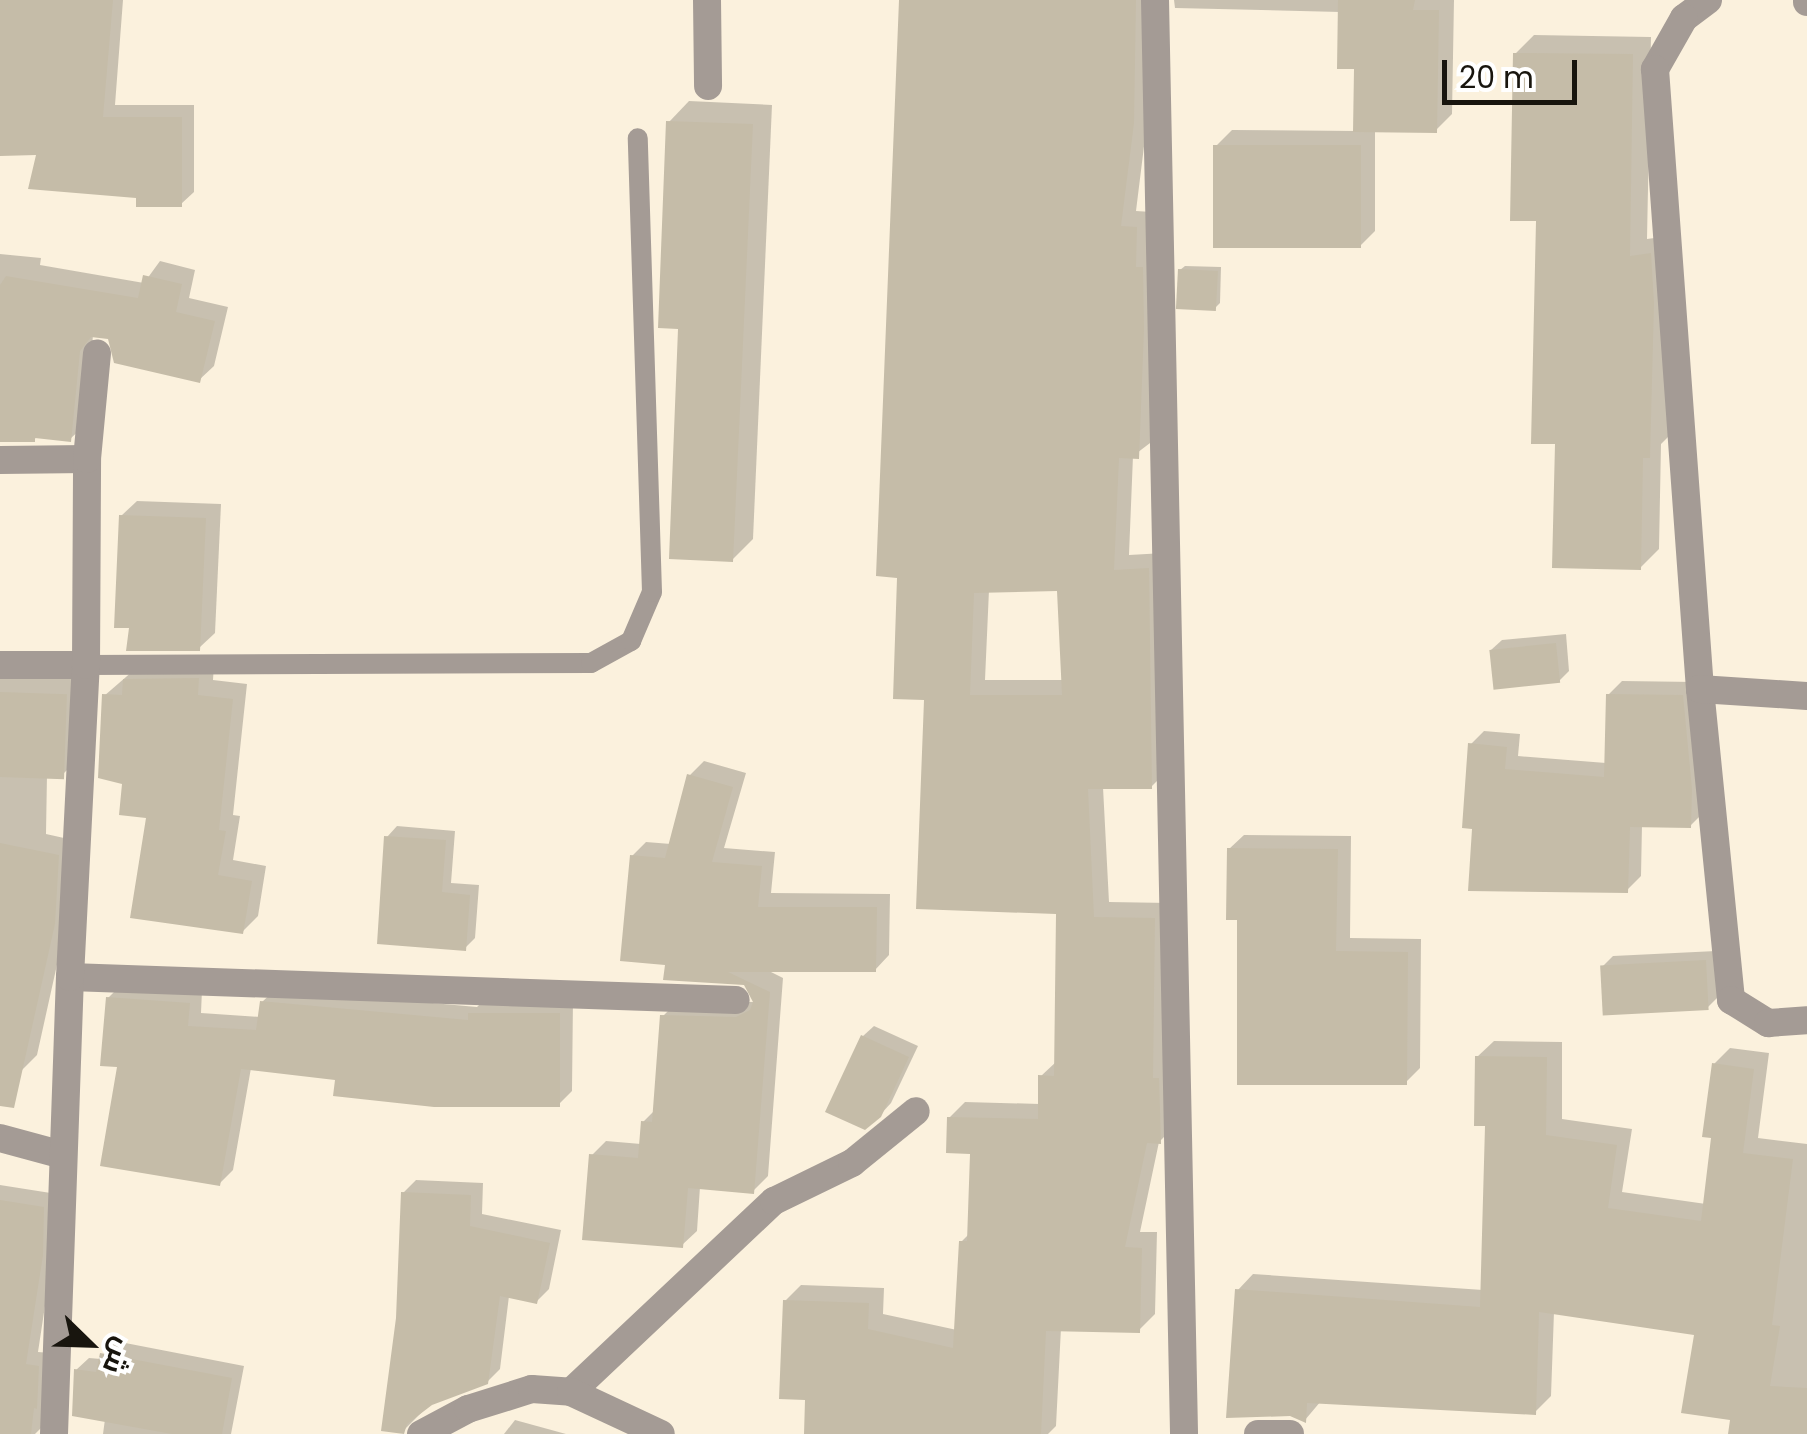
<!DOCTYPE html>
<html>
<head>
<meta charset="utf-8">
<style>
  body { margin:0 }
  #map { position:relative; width:1807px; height:1434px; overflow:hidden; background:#fbf1dd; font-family:Poppins,Cairo,sans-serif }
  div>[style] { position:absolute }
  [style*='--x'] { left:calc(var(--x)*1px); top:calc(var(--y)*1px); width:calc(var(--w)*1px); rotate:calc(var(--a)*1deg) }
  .shadow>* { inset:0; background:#0003 }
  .building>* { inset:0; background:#c5bca8; transform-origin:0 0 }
  .service>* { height:20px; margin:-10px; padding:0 10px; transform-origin:10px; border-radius:10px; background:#a49b95 }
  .minor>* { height:28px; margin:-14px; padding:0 14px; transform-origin:14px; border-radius:14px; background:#a49b95 }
  .tertiary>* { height:28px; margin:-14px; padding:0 14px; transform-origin:14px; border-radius:14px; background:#a49b95 }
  span { translate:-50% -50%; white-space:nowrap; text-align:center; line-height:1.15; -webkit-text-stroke:8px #fff; paint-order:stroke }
  .north { position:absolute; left:40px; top:1294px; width:100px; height:100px; -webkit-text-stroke:8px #fff; paint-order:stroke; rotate:113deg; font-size:28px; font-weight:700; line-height:40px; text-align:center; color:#18150e }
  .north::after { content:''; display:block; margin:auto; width:35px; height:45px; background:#18150e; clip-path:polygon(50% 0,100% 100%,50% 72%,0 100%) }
  .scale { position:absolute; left:1442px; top:60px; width:135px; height:45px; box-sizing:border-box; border:5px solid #18150e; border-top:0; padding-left:12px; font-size:30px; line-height:35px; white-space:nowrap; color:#18150e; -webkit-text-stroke:8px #fff; paint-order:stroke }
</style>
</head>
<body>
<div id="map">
  <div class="shadow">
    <div style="clip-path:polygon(0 0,123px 0,115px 105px,194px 105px,194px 192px,181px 204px,138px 196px,39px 152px,0 153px)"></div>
    <div style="clip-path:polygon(evenodd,902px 0,1153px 0,1149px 106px,1136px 211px,1152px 212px,1154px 440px,1133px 456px,1129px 555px,1164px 553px,1167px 771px,1151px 787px,1103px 787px,1109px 902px,1170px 903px,1176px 1125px,1159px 1142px,1140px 1232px,1157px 1232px,1155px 1314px,1139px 1330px,1061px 1328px,1056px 1426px,1048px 1434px,841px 1434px,807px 1398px,785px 1301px,801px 1285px,884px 1288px,883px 1314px,957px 1330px,961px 1242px,970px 1233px,972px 1151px,949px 1118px,965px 1102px,1040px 1104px,1041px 1076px,1057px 1061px,1058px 912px,926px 698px,900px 575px,902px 0,1059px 588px,1064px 680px,985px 680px,989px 590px,1059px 588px)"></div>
    <div style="clip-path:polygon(1174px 0,1454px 0,1452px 114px,1436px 130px,1375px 130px,1375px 231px,1359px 247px,1216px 146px,1232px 130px,1356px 131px,1357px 67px,1340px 12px,1175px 8px)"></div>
    <div style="clip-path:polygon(1534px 35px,1651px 37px,1647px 239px,1669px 236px,1668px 437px,1661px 444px,1659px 549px,1640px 568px,1557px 442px,1538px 219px,1515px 54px)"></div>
    <div style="clip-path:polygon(689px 101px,772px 105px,753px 539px,732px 560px,681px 327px,669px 122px)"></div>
    <div style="clip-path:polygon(0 254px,41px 258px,40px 265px,144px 283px,160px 261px,195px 270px,189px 298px,228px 307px,214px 366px,199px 380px,110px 337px,93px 335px,85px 425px,70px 439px,38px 435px,34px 440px,0 439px)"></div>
    <div style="clip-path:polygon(1185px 266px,1221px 267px,1220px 303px,1215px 308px,1180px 270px)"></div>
    <div style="clip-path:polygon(137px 501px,221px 504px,215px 633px,199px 648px,121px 516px)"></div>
    <div style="clip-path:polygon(1566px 634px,1569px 671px,1559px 681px,1491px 650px,1502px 640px)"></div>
    <div style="clip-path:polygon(0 664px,82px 679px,77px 760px,62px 775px,47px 775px,46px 834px,73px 840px,70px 906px,37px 1055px,21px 1071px,0 1066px)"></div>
    <div style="clip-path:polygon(141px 664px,214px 664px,213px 680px,247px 684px,233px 815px,240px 816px,233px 860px,266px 866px,258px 916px,242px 932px,124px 782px,104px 696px)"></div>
    <div style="clip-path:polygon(1622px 681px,1696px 682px,1704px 812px,1690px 826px,1642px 825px,1641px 876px,1627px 890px,1475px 826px,1471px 744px,1484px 731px,1520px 734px,1518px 756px,1606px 763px,1608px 695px)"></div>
    <div style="clip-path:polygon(704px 761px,746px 773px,724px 848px,775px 852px,771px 893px,890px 894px,889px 955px,875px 970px,767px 970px,783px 978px,768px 1176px,753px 1191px,700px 1187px,697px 1231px,682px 1245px,591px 1156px,606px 1141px,641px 1144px,643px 1122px,655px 1110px,663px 1016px,678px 1001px,756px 1002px,746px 982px,667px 962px,632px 856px,646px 842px,671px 844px,690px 775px)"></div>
    <div style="clip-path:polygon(397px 826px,455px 831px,451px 883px,479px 885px,475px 938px,465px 948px,387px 837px)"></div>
    <div style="clip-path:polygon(1244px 835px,1351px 836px,1350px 938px,1421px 939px,1420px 1068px,1406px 1082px,1240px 917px,1229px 849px)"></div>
    <div style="clip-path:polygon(1716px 951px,1718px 997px,1708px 1007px,1602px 967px,1613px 956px)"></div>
    <div style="clip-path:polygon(122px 984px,202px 990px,201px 1013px,260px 1017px,262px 1002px,276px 989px,477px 1007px,484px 1000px,573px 1000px,572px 1091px,559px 1104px,251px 1068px,233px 1170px,220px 1183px,120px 1065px,108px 998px)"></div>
    <div style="clip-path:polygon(874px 1026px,918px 1046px,891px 1103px,880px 1115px,863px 1036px)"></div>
    <div style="clip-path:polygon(1494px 1041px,1562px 1042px,1562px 1119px,1632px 1129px,1622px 1192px,1706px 1204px,1714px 1136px,1714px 1064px,1730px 1048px,1769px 1053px,1758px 1138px,1807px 1144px,1807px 1434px,1731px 1434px,1733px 1418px,1697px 1332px,1554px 1312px,1551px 1396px,1535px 1412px,1321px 1401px,1305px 1420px,1237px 1291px,1253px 1274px,1483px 1290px,1488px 1124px,1477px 1057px)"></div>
    <div style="clip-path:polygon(416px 1180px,483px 1183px,482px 1214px,561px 1230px,549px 1289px,536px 1302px,509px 1296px,500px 1369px,487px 1382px,431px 1403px,403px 1431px,398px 1318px,403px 1193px)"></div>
    <div style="clip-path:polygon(0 1185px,57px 1194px,55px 1240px,38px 1352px,51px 1353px,43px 1426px,35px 1434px,0 1434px)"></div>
    <div style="clip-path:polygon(115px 1341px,244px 1366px,231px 1434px,103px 1434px,105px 1419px,76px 1370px,89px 1358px,101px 1359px)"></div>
    <div style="clip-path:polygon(515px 1420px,566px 1434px,504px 1434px)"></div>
  </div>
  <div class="building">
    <div style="clip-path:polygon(0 0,113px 0,103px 117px,182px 117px,182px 207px,136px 207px,136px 198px,28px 189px,36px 155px,0 156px)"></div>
    <div style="clip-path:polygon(evenodd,899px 0,1136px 0,1134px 123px,1121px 226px,1137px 227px,1136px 267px,1143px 267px,1144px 329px,1139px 459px,1119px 458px,1114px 570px,1149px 568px,1152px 789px,1088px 789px,1094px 917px,1155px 918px,1153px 1078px,1159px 1078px,1161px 1144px,1147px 1143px,1125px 1247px,1142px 1248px,1140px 1333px,1046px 1331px,1041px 1434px,804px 1434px,805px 1400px,779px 1399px,783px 1300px,869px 1303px,868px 1329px,953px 1348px,959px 1241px,967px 1241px,970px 1154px,946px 1153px,947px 1117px,1038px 1119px,1038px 1075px,1054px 1076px,1056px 914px,916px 909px,924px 700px,893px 699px,897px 578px,876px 576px,899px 0,1057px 591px,1062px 695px,970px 695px,974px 593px,1057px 591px)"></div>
    <div style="clip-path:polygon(1338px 0,1415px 0,1413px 10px,1439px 10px,1437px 133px,1353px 132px,1354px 69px,1337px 69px)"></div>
    <div style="clip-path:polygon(1513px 53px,1633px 54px,1630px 256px,1651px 253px,1654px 303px,1650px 458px,1643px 458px,1641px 570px,1552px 568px,1555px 444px,1531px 444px,1536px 221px,1510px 221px)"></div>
    <div style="clip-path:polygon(666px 121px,753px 124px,733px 562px,669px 559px,678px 329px,658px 328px)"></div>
    <div style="left:1213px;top:145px;width:148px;height:103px"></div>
    <div style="left:1178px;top:269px;width:40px;height:40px;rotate:3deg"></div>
    <div style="clip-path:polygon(143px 275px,182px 284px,176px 312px,215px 321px,200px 383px,114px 363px,108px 339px,91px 337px,80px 351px,71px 442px,35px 438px,35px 442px,0 442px,0 285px,6px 276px,138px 298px)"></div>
    <div style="clip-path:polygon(119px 515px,206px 518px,200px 651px,126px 651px,129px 628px,114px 628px)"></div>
    <div style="left:1556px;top:643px;width:40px;height:67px;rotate:84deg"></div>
    <div style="clip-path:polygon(199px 678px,198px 695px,233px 699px,219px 830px,226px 831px,218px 875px,252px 881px,243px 934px,130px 918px,146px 818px,119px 815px,122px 784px,98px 778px,102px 694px,122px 695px,123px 679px)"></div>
    <div style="left:0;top:692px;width:67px;height:85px;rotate:2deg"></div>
    <div style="clip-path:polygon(1606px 694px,1683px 695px,1692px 789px,1691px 828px,1630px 827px,1628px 893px,1468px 891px,1472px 829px,1462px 828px,1468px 743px,1507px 747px,1505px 769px,1604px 777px)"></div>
    <div style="clip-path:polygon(687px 774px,733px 787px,712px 862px,762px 866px,758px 907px,877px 907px,876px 972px,728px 972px,770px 992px,754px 1194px,688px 1188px,683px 1248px,582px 1240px,589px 1154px,638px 1158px,641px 1121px,652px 1122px,660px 1015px,736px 1017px,750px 1010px,753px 1002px,744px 985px,663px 980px,665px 965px,620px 961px,630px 855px,665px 858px)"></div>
    <div style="clip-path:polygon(384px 836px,446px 840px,442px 892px,470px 895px,466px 951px,377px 944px)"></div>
    <div style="clip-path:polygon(0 843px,59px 855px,55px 924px,14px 1108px,0 1106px)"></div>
    <div style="clip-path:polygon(1227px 848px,1338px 849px,1336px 951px,1408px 952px,1407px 1085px,1237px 1085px,1237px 920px,1226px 920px)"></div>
    <div style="left:1706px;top:960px;width:50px;height:106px;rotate:87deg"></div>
    <div style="clip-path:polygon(106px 997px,190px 1003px,188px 1026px,256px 1030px,260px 1001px,468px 1020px,468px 1013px,560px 1013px,560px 1107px,434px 1107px,333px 1096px,335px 1080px,241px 1069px,220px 1186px,100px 1166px,117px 1067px,100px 1066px)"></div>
    <div style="clip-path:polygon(861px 1035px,909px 1057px,881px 1117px,865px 1130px,825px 1112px)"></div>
    <div style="clip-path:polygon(1475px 1056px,1547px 1057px,1546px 1135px,1617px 1145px,1608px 1208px,1701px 1221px,1711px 1138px,1702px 1137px,1712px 1063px,1754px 1069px,1743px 1153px,1793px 1159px,1772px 1325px,1780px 1326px,1770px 1386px,1807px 1388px,1807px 1434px,1728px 1434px,1730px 1420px,1681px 1413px,1694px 1335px,1539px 1312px,1536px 1415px,1307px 1403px,1306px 1423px,1290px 1416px,1226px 1418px,1235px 1289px,1480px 1307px,1485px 1126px,1474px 1126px)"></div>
    <div style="clip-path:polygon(401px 1192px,471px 1195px,470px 1226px,550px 1243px,537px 1304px,500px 1296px,488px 1384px,432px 1405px,407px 1424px,404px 1434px,381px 1431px,396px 1318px)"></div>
    <div style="clip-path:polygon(0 1200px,44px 1207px,43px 1255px,26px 1364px,39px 1366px,37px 1409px,34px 1408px,31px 1434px,0 1434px)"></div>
    <div style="clip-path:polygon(100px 1353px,232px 1378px,222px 1434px,172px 1434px,72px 1416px,74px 1369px,96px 1372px)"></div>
  </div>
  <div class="service">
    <div style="--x:86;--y:665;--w:505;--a:-0.23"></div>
    <div style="--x:591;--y:663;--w:46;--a:-28.8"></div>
    <div style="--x:631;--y:641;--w:53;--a:-66.8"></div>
    <div style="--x:652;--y:592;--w:454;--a:-91.8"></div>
  </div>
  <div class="minor">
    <div style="--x:707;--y:0;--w:86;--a:89.3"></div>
    <div style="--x:1155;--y:0;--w:1434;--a:88.84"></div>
    <div style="--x:1708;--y:0;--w:30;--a:143"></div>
    <div style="--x:1684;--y:18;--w:59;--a:119.6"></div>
    <div style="--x:1655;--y:69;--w:622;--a:85.85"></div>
    <div style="--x:1700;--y:689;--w:313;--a:84.3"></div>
    <div style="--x:1731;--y:1000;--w:44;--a:31.9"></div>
    <div style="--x:1768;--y:1023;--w:39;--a:-4"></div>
    <div style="--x:1807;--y:0;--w:2;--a:90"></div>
    <div style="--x:0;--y:460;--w:87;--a:-0.7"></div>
    <div style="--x:0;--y:665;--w:86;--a:0"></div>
    <div style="--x:1700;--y:689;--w:107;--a:3.7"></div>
    <div style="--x:70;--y:977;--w:666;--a:1.98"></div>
    <div style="--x:0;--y:1138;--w:65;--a:15.1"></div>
    <div style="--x:571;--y:1392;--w:279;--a:-43.3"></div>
    <div style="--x:774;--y:1201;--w:87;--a:-26"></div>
    <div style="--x:852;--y:1163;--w:82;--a:-39.1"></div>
    <div style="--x:54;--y:1434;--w:457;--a:-88"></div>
    <div style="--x:70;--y:977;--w:312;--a:-87.1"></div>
    <div style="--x:86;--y:665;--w:206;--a:-89.7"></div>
    <div style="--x:87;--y:459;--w:106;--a:-84.6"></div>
  </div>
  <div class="tertiary">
    <div style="--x:421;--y:1434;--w:53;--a:-28"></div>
    <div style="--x:468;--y:1409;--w:67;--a:-17.4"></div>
    <div style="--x:532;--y:1389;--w:39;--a:4"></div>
    <div style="--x:571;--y:1392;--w:99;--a:25"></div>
    <div style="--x:1258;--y:1434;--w:32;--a:0"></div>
  </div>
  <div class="north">ش</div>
  <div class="scale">20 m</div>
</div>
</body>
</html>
